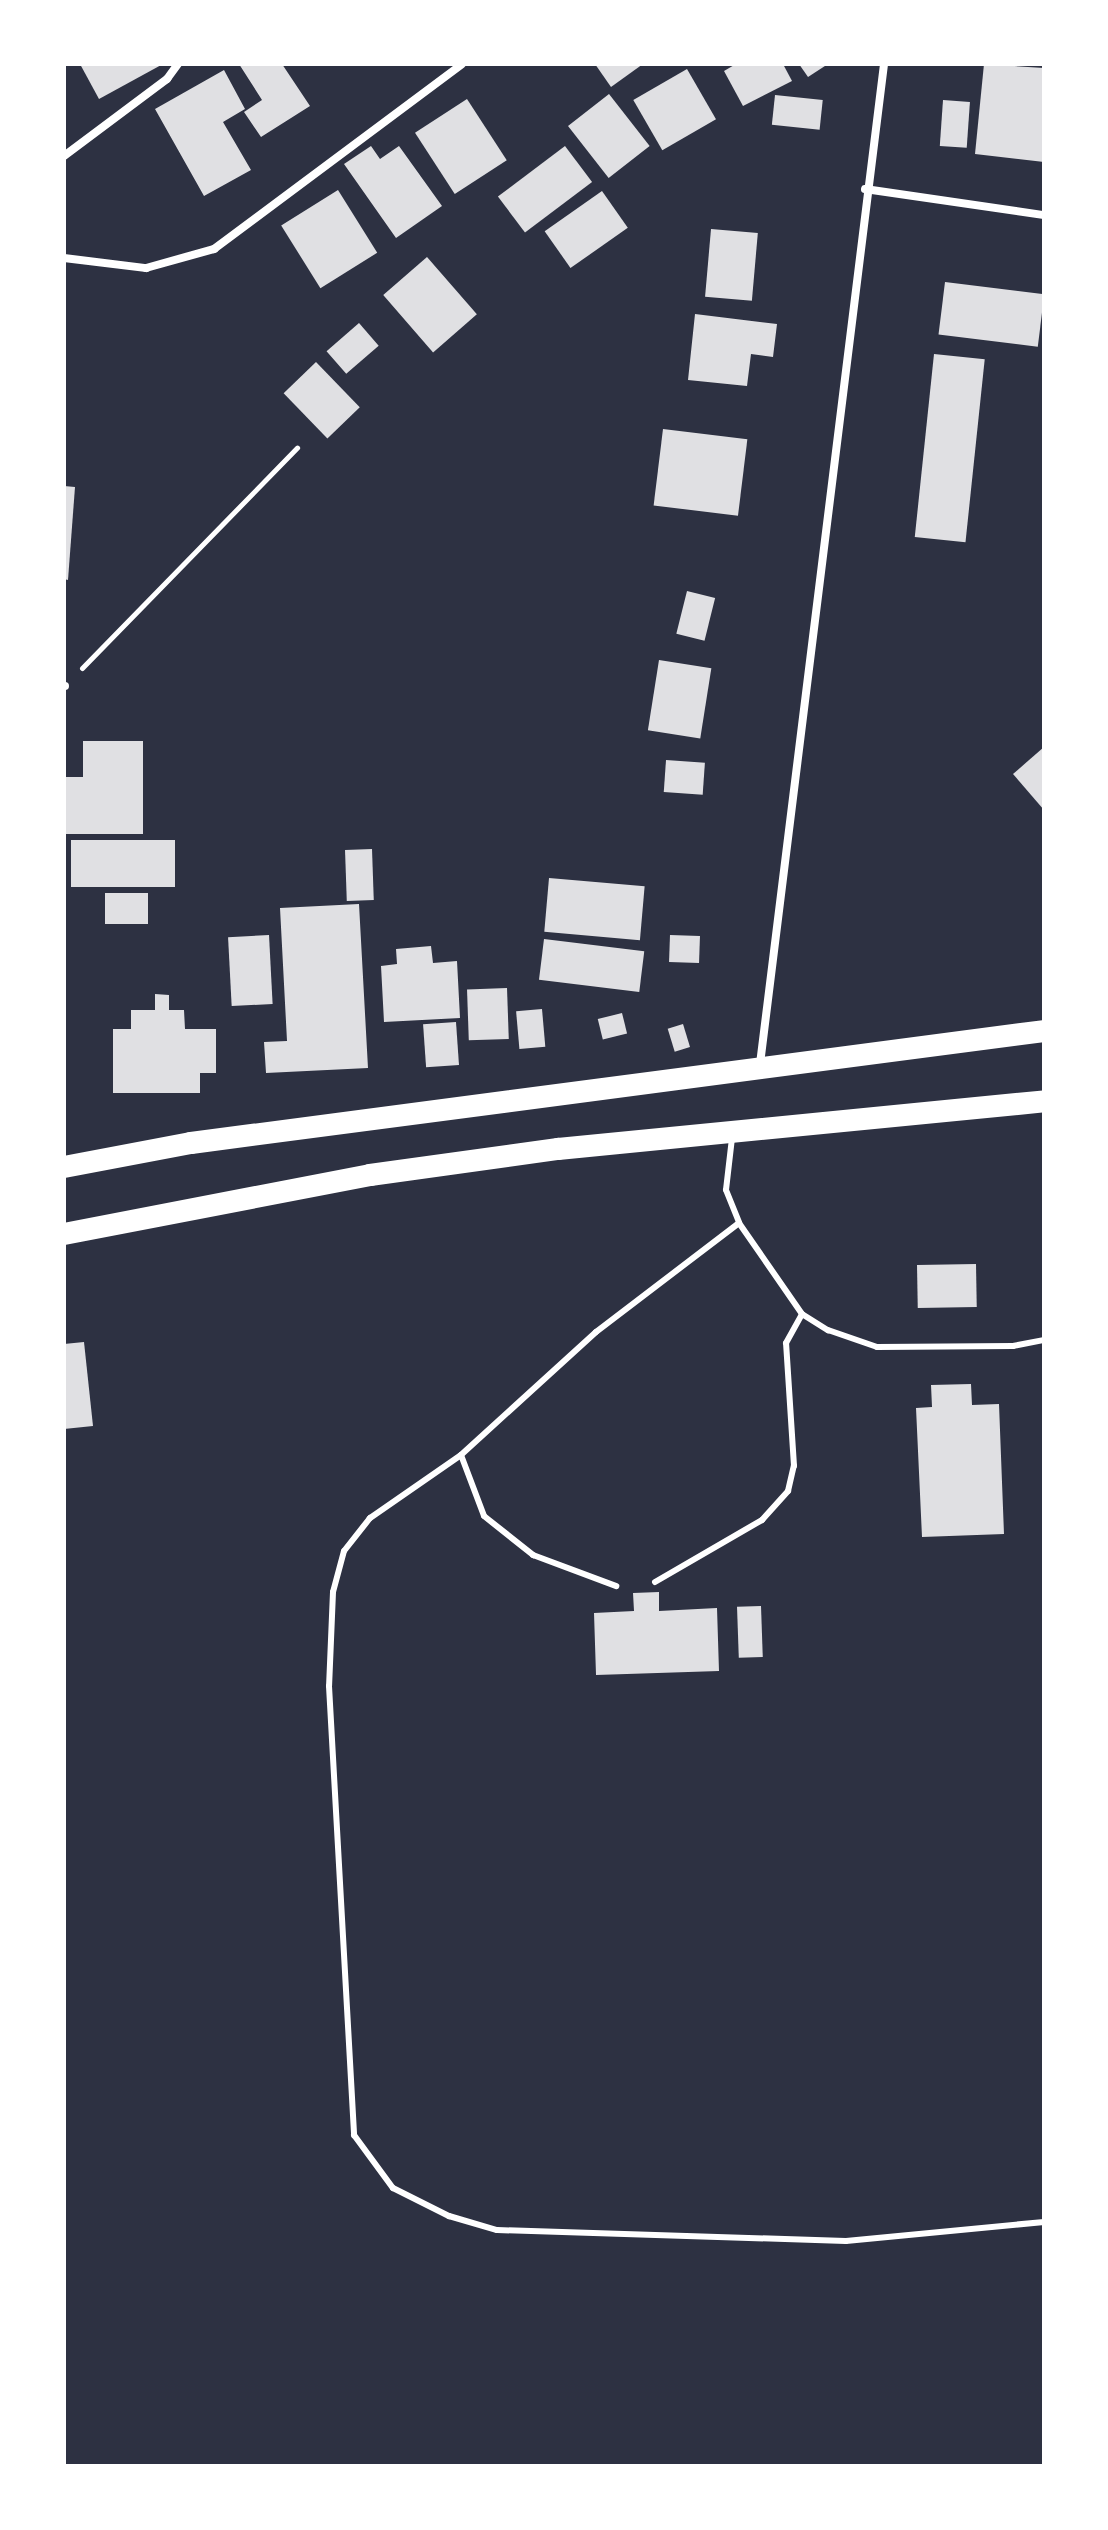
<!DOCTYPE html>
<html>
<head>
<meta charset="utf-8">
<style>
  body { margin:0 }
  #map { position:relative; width:1108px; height:2530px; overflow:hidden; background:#2d3142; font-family:"Playfair Display",serif }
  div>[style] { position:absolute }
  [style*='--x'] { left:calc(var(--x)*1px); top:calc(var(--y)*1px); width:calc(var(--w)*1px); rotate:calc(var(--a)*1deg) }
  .building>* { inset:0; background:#e0e0e3; transform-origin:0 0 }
  .path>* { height:5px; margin:-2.5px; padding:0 2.5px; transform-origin:2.5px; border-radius:2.5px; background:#fff }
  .service>* { height:6px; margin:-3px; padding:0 3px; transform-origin:3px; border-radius:3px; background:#fff }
  .minor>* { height:8px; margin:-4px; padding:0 4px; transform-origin:4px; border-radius:4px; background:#fff }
  .trunk>* { height:22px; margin:-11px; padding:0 11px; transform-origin:11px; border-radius:11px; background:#fff }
  span { translate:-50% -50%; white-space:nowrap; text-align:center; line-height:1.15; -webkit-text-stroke:8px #fff; paint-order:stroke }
  .frame { position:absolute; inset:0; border:66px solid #fff; pointer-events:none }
</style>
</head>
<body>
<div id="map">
  <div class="building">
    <div style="clip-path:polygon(80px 64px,163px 64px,99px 99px)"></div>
    <div style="clip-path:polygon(239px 64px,282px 64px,310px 106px,261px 137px,244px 112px,262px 100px)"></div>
    <div style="clip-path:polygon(595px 64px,643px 64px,611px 87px)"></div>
    <div style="clip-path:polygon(736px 64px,783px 64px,792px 81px,743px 106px,724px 71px)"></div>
    <div style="clip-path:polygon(799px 64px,828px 64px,808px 77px)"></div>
    <div style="clip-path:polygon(984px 64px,1044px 68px,1044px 162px,975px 154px)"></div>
    <div style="left:687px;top:69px;width:58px;height:62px;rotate:60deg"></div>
    <div style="clip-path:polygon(224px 70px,245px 109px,223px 122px,251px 170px,204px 196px,155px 109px)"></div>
    <div style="left:609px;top:94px;width:66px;height:52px;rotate:52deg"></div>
    <div style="left:775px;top:95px;width:48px;height:30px;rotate:6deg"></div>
    <div style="left:467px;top:99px;width:73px;height:62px;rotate:57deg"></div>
    <div style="left:943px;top:100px;width:27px;height:46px;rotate:4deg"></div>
    <div style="clip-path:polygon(371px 146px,380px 159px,399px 146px,442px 206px,396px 238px,344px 164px)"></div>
    <div style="left:565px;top:146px;width:45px;height:84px;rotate:53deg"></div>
    <div style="left:338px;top:190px;width:74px;height:67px;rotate:58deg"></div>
    <div style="left:602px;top:191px;width:45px;height:70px;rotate:55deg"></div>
    <div style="left:711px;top:229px;width:47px;height:68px;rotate:5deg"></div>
    <div style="left:427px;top:257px;width:76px;height:58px;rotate:49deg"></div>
    <div style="left:945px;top:282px;width:100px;height:53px;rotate:7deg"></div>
    <div style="clip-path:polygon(695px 314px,777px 324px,773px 357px,751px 354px,747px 386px,688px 380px)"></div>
    <div style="left:359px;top:323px;width:30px;height:43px;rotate:49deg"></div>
    <div style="left:934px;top:354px;width:51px;height:184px;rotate:6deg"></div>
    <div style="left:316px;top:362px;width:63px;height:45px;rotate:46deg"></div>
    <div style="left:663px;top:429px;width:85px;height:77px;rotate:7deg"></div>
    <div style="clip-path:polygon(64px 486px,75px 487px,68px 580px,64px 579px)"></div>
    <div style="left:687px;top:591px;width:29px;height:44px;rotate:14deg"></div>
    <div style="left:659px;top:660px;width:53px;height:71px;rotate:9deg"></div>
    <div style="clip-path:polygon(83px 741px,143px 741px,143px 834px,64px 834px,64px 777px,83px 777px)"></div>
    <div style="clip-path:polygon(1044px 747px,1044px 810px,1013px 774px)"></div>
    <div style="left:666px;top:760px;width:39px;height:32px;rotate:4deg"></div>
    <div style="left:71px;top:840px;width:104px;height:47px"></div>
    <div style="left:372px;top:849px;width:51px;height:27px;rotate:88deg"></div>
    <div style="left:549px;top:878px;width:96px;height:54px;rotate:5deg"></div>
    <div style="left:105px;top:893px;width:43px;height:31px"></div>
    <div style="clip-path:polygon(359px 904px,368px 1068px,266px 1073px,264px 1042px,287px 1041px,280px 908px)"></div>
    <div style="left:269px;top:935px;width:69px;height:41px;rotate:87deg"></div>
    <div style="left:670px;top:935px;width:30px;height:27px;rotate:2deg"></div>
    <div style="left:544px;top:939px;width:101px;height:41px;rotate:7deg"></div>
    <div style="clip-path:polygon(431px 946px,433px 963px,457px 961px,460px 1018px,384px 1022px,381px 966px,397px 964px,396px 949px)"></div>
    <div style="left:507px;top:988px;width:51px;height:40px;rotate:88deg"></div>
    <div style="clip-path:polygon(155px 994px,169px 995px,169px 1010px,184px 1010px,185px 1029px,216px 1029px,216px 1073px,200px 1073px,200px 1093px,113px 1093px,113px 1029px,131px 1029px,131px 1010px,155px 1010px)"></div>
    <div style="left:542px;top:1009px;width:38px;height:26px;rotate:85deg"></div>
    <div style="left:622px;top:1013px;width:21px;height:25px;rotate:76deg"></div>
    <div style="left:456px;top:1022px;width:43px;height:33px;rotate:86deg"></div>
    <div style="left:683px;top:1024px;width:24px;height:16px;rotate:73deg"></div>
    <div style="left:976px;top:1264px;width:43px;height:59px;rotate:89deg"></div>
    <div style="clip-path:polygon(84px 1342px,93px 1426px,64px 1429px,64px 1344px)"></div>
    <div style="clip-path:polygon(971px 1384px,972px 1405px,999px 1404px,1004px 1534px,922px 1537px,916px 1408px,932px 1407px,931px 1385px)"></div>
    <div style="clip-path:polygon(659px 1592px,659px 1611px,717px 1608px,719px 1671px,596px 1675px,594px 1613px,634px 1611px,633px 1593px)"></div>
    <div style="left:761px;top:1606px;width:51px;height:24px;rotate:88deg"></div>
  </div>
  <div class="path">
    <div style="--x:82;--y:668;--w:308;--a:-45.7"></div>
  </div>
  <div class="service">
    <div style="--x:732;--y:1138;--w:52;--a:96.6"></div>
    <div style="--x:726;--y:1190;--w:35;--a:68"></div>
    <div style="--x:739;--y:1223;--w:180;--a:142.7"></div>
    <div style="--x:596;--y:1332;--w:183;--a:137.7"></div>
    <div style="--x:461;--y:1455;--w:111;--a:145.3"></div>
    <div style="--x:370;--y:1518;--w:42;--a:128.2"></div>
    <div style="--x:344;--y:1551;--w:42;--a:105"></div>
    <div style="--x:333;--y:1592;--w:94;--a:92.4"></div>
    <div style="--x:329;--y:1686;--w:450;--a:86.8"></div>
    <div style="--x:354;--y:2135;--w:66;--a:53.7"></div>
    <div style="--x:393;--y:2188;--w:63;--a:26.6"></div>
    <div style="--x:449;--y:2216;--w:50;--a:16.3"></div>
    <div style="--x:497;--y:2230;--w:349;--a:1.8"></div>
    <div style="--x:846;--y:2241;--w:199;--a:-5.5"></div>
    <div style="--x:739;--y:1223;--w:111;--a:55.3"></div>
    <div style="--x:802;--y:1314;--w:31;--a:32"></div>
    <div style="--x:828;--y:1330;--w:52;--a:19.1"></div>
    <div style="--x:877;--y:1347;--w:136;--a:-0.4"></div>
    <div style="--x:1013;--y:1346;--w:32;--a:-11"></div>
    <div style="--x:461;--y:1455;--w:65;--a:69.3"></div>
    <div style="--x:484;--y:1516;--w:63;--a:38.5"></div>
    <div style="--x:533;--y:1555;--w:89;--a:20.5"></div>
    <div style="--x:655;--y:1582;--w:124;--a:-30.1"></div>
    <div style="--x:762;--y:1520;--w:39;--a:-48"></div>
    <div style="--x:788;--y:1491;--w:26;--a:-77"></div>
    <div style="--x:794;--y:1466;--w:123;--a:-93.7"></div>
    <div style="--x:786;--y:1343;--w:33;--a:-61"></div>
  </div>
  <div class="minor">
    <div style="--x:64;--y:156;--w:129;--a:-36.8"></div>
    <div style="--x:167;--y:79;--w:19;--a:-54"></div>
    <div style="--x:865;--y:189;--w:181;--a:8.3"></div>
    <div style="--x:64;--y:258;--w:83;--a:7"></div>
    <div style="--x:146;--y:268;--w:71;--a:-15.6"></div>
    <div style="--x:214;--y:249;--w:309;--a:-36.7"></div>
    <div style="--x:64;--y:686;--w:1;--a:0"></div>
    <div style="--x:760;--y:1064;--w:1008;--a:-82.93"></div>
  </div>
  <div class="trunk">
    <div style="--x:64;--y:1167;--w:129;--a:-10.7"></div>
    <div style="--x:191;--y:1143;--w:860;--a:-7.48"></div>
    <div style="--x:64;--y:1234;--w:312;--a:-10.9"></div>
    <div style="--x:370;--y:1175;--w:190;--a:-7.9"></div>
    <div style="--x:558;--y:1149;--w:488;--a:-5.6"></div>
  </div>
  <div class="frame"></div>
</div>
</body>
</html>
